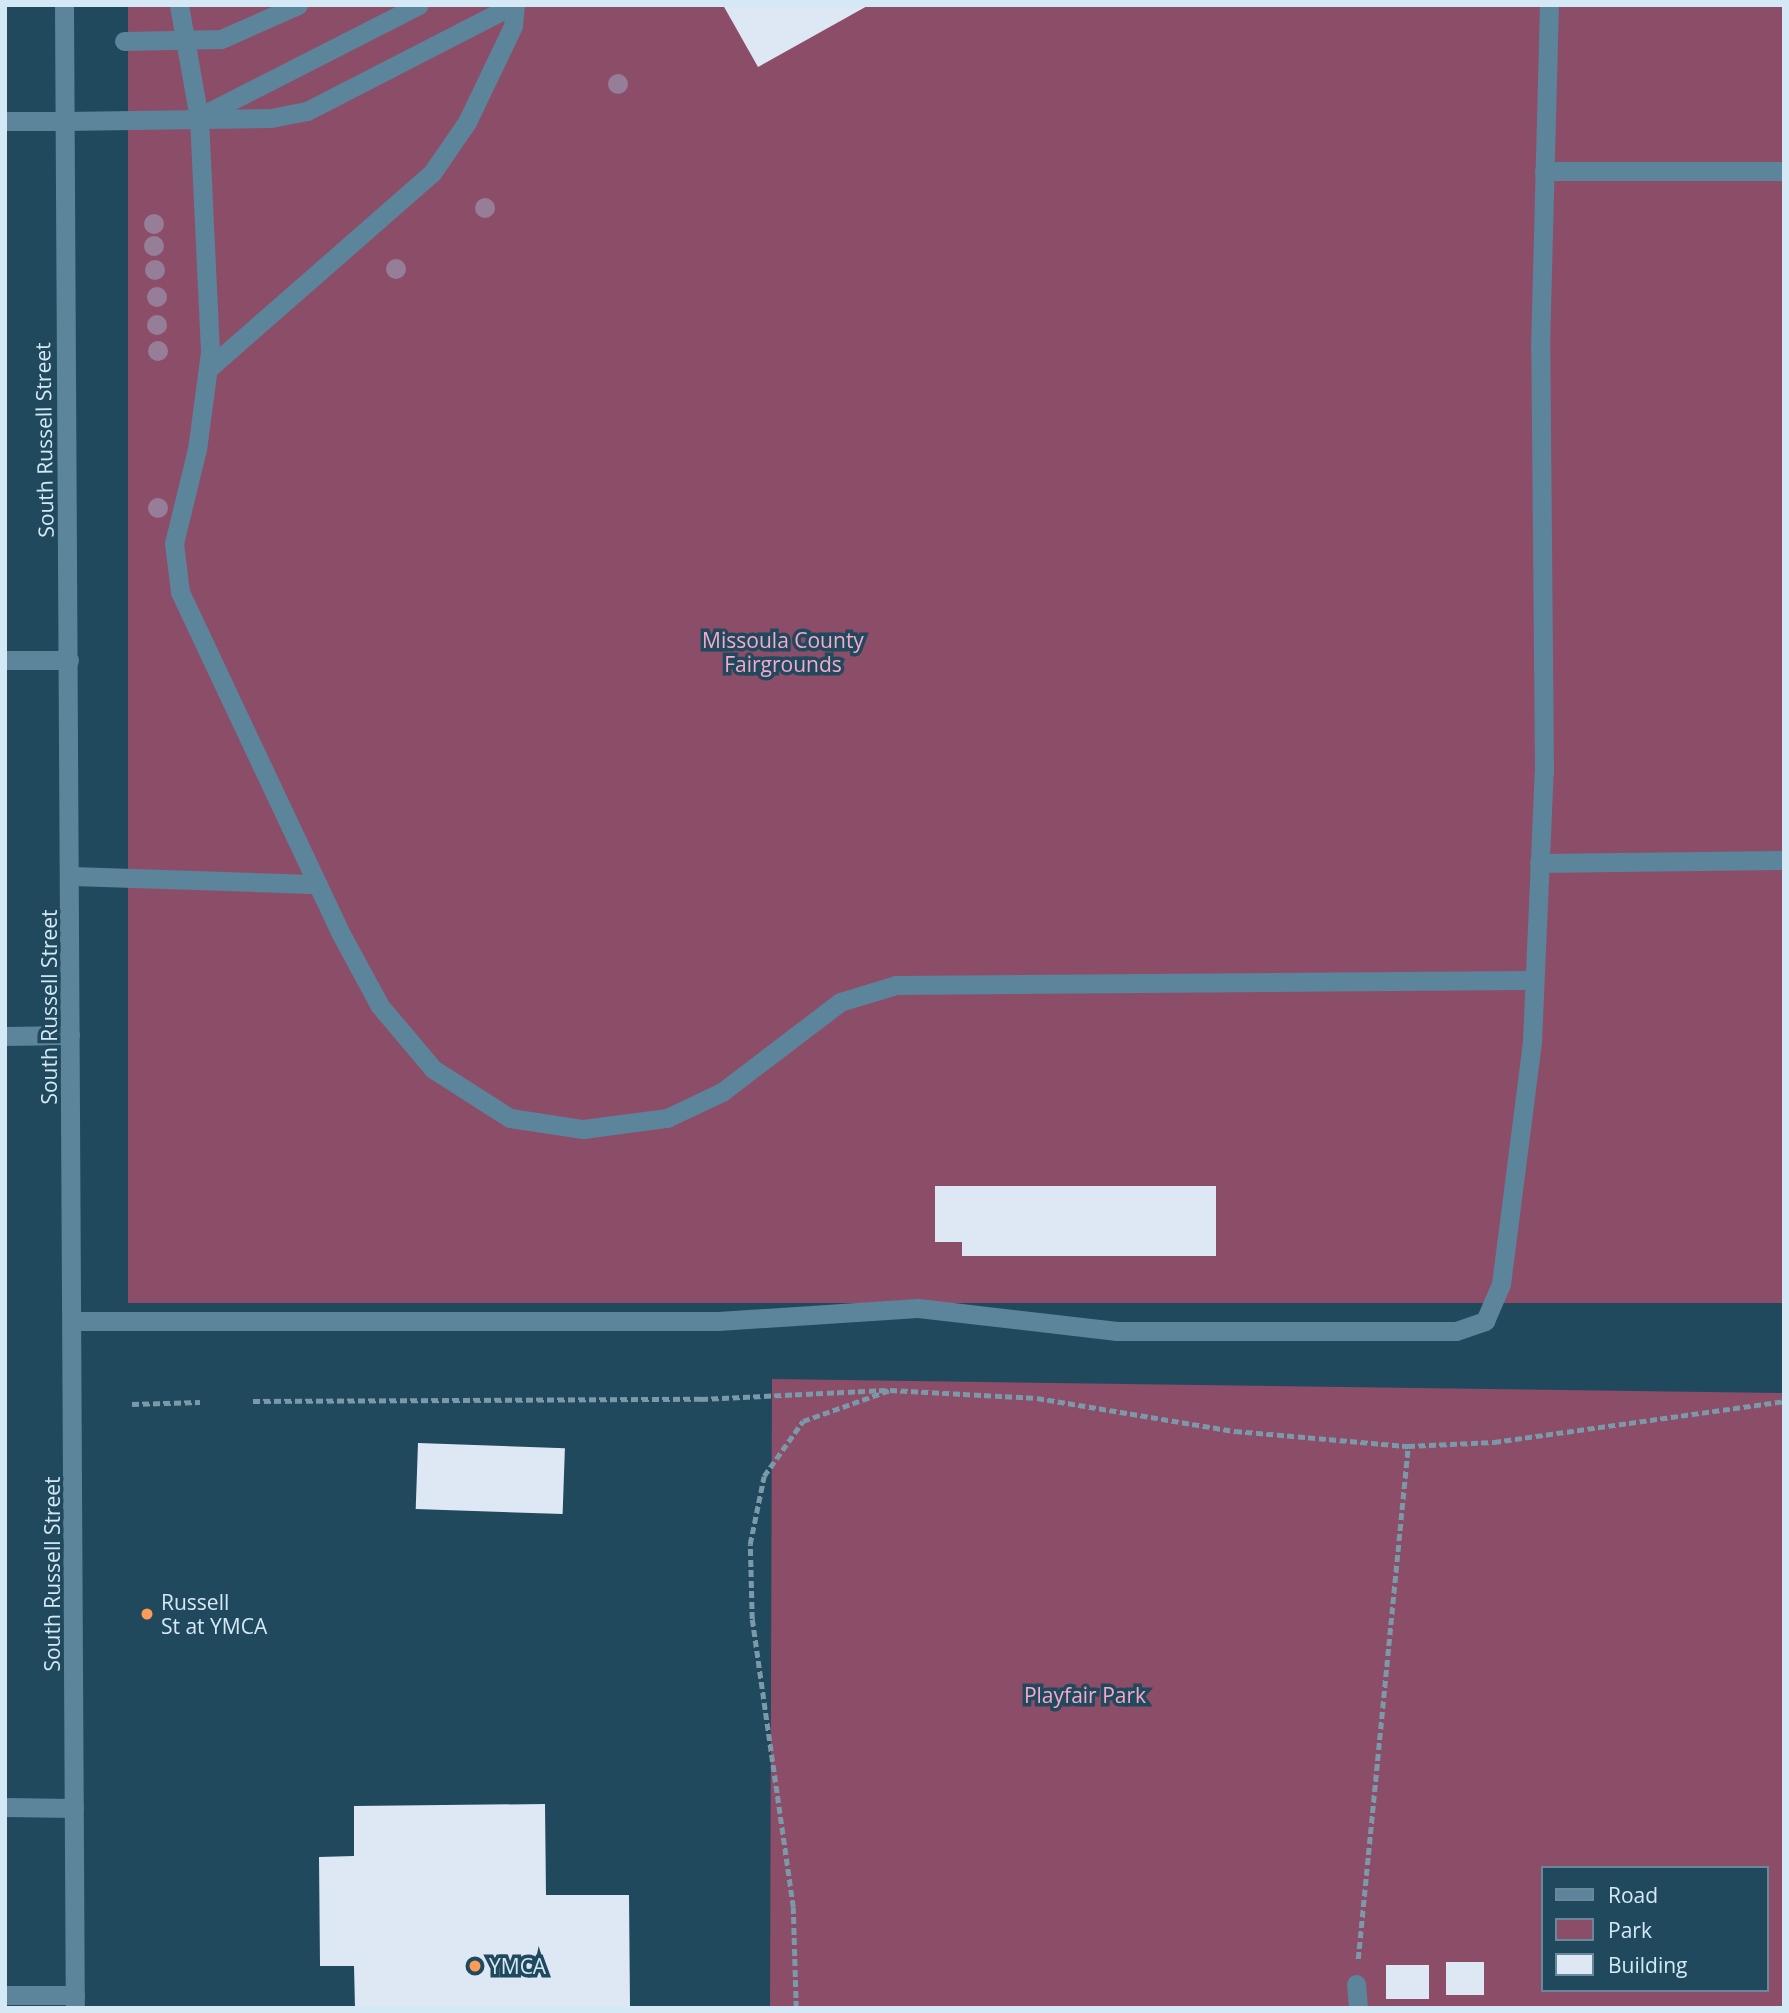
<!DOCTYPE html>
<html>
<head>
<meta charset="utf-8">
<style>
  body { margin:0 }
  #map { position:relative; width:1789px; height:2013px; overflow:hidden; background:#21495d; font-family:"Open Sans",sans-serif }
  div>[style] { position:absolute }
  [style*='--x'] { left:calc(var(--x)*1px); top:calc(var(--y)*1px); width:calc(var(--w)*1px); rotate:calc(var(--a)*1deg) }
  .green>* { inset:0; background:#8c4d69; transform-origin:0 0 }
  .building>* { inset:0; background:#dee8f4; transform-origin:0 0 }
  .path>* { height:4.5px; margin-top:-2.25px; transform-origin:0; background:repeating-linear-gradient(90deg,#7a99a9 0 7px,transparent 0 10.5px) }
  .service>* { height:19px; margin:-9.5px; padding:0 9.5px; transform-origin:9.5px; border-radius:9.5px; background:#5c849b }
  .pedestrian>* { height:19px; margin:-9.5px; padding:0 9.5px; transform-origin:9.5px; border-radius:9.5px; background:#5c849b }
  .minor>* { height:19px; margin:-9.5px; padding:0 9.5px; transform-origin:9.5px; border-radius:9.5px; background:#5c849b }
  .tertiary>* { height:19px; margin:-9.5px; padding:0 9.5px; transform-origin:9.5px; border-radius:9.5px; background:#5c849b }
  .secondary>* { height:19px; margin:-9.5px; padding:0 9.5px; transform-origin:9.5px; border-radius:9.5px; background:#5c849b }
  .trees>* { width:20px; height:20px; margin:-10px; border-radius:50%; background:#977e98 }
  .dots>* { width:19px; height:19px; translate:-50% -50%; box-sizing:border-box; border:4px solid #21495d; border-radius:50% }
  span { translate:-50% -50%; white-space:nowrap; text-align:center; line-height:1.15; -webkit-text-stroke:7px #21495d; paint-order:stroke }
  .street-label { font-size:21px; color:#d4e9f5 }
  .park-label { font-size:21px; color:#f7a9c9 }
  .poi-label { font-size:21px; color:#d4e9f5 }
  .left { translate:0 -50%; text-align:left }
  .frame { position:absolute; inset:0; border:7px solid #d4e9f5; pointer-events:none }
  .legend { position:absolute; left:1541px; top:1866px; width:228px; height:126px; box-sizing:border-box; background:#21495d; border:2px solid #69899a; margin:0; padding:9px 12px; list-style:none; font-size:21px; color:#d4e9f5 }
  .legend li { display:flex; align-items:center; gap:14px; height:35px }
  .legend b { width:35px; border:2px solid #69899a }
</style>
</head>
<body>
<div id="map">
  <div class="green">
    <div style="left:128px;top:5px;width:1656px;height:1298px"></div>
    <div style="clip-path:polygon(evenodd,772px 1379px,1784px 1393px,1784px 2008px,770px 2008px,772px 1379px,1542px 1868px,1766px 1868px,1766px 1990px,1542px 1990px,1542px 1868px)"></div>
  </div>
  <div class="building">
    <div style="clip-path:polygon(723px 5px,869px 5px,758px 67px)"></div>
    <div style="clip-path:polygon(935px 1186px,1216px 1186px,1216px 1256px,962px 1256px,962px 1242px,935px 1242px)"></div>
    <div style="left:418px;top:1443px;width:147px;height:66px;rotate:2deg"></div>
    <div style="clip-path:polygon(545px 1804px,546px 1895px,629px 1895px,630px 2008px,355px 2008px,354px 1966px,320px 1966px,319px 1857px,354px 1856px,354px 1806px)"></div>
    <div style="left:1484px;top:1962px;width:33px;height:38px;rotate:90deg"></div>
    <div style="left:1386px;top:1965px;width:43px;height:34px"></div>
  </div>
  <div class="path">
    <div style="--x:253;--y:1401;--w:448;--a:-0.3"></div>
    <div style="--x:701;--y:1399;--w:185;--a:-2.8"></div>
    <div style="--x:132;--y:1404;--w:68;--a:-1.7"></div>
    <div style="--x:1358;--y:1959;--w:515;--a:-84.43"></div>
    <div style="--x:796;--y:2008;--w:101;--a:-91.7"></div>
    <div style="--x:793;--y:1907;--w:291;--a:-98.1"></div>
    <div style="--x:752;--y:1619;--w:75;--a:-91.5"></div>
    <div style="--x:750;--y:1544;--w:69;--a:-78.4"></div>
    <div style="--x:764;--y:1476;--w:67;--a:-54.7"></div>
    <div style="--x:803;--y:1421;--w:92;--a:-19.6"></div>
    <div style="--x:890;--y:1390;--w:147;--a:3.1"></div>
    <div style="--x:1037;--y:1398;--w:201;--a:9.5"></div>
    <div style="--x:1235;--y:1431;--w:174;--a:5"></div>
    <div style="--x:1408;--y:1446;--w:86;--a:-2.7"></div>
    <div style="--x:1494;--y:1442;--w:293;--a:-8"></div>
  </div>
  <div class="service">
    <div style="--x:179;--y:5;--w:115;--a:80"></div>
    <div style="--x:199;--y:118;--w:234;--a:87.3"></div>
    <div style="--x:210;--y:352;--w:98;--a:97.6"></div>
    <div style="--x:197;--y:449;--w:97;--a:103.7"></div>
    <div style="--x:174;--y:543;--w:49;--a:83"></div>
    <div style="--x:180;--y:592;--w:378;--a:64.8"></div>
    <div style="--x:341;--y:934;--w:82;--a:61.6"></div>
    <div style="--x:380;--y:1006;--w:82;--a:49.9"></div>
    <div style="--x:433;--y:1069;--w:91;--a:32.5"></div>
    <div style="--x:510;--y:1118;--w:74;--a:8.6"></div>
    <div style="--x:583;--y:1129;--w:85;--a:-7.5"></div>
    <div style="--x:667;--y:1118;--w:61;--a:-25.3"></div>
    <div style="--x:722;--y:1092;--w:148;--a:-37.3"></div>
    <div style="--x:840;--y:1002;--w:59;--a:-16.9"></div>
    <div style="--x:896;--y:985;--w:638;--a:-0.45"></div>
    <div style="--x:203;--y:115;--w:242;--a:-27"></div>
    <div style="--x:64;--y:121;--w:207;--a:-0.8"></div>
    <div style="--x:271;--y:118;--w:37;--a:-11"></div>
    <div style="--x:307;--y:111;--w:232;--a:-27.2"></div>
    <div style="--x:1544;--y:171;--w:240;--a:0"></div>
    <div style="--x:208;--y:369;--w:298;--a:-41.2"></div>
    <div style="--x:432;--y:173;--w:62;--a:-55.5"></div>
    <div style="--x:467;--y:122;--w:106;--a:-64.4"></div>
    <div style="--x:513;--y:26;--w:21;--a:-85"></div>
    <div style="--x:1539;--y:863;--w:245;--a:-0.7"></div>
    <div style="--x:72;--y:876;--w:246;--a:1.9"></div>
    <div style="--x:5;--y:1036;--w:65;--a:-0.9"></div>
    <div style="--x:75;--y:1321;--w:643;--a:0"></div>
    <div style="--x:718;--y:1321;--w:200;--a:-3.7"></div>
    <div style="--x:918;--y:1308;--w:200;--a:6.6"></div>
    <div style="--x:1117;--y:1331;--w:339;--a:0"></div>
    <div style="--x:1456;--y:1331;--w:31;--a:-19"></div>
    <div style="--x:1485;--y:1321;--w:40;--a:-66.6"></div>
    <div style="--x:1501;--y:1284;--w:245;--a:-82.7"></div>
    <div style="--x:1532;--y:1041;--w:270;--a:-87.5"></div>
    <div style="--x:1544;--y:771;--w:423;--a:-90.5"></div>
    <div style="--x:1540;--y:348;--w:343;--a:-88.5"></div>
    <div style="--x:5;--y:1807;--w:69;--a:0.8"></div>
    <div style="--x:1356;--y:1984;--w:24;--a:85"></div>
    <div style="--x:5;--y:1995;--w:70;--a:0"></div>
  </div>
  <div class="pedestrian">
    <div style="--x:124;--y:41;--w:97;--a:-1.2"></div>
    <div style="--x:221;--y:39;--w:84;--a:-23.8"></div>
  </div>
  <div class="minor">
    <div style="--x:5;--y:660;--w:64;--a:0"></div>
  </div>
  <div class="tertiary">
    <div style="--x:5;--y:121;--w:59;--a:0"></div>
  </div>
  <div class="secondary">
    <div style="--x:64;--y:5;--w:2003;--a:89.69"></div>
  </div>
  <div class="trees">
    <div style="left:618px;top:84px"></div>
    <div style="left:485px;top:208px"></div>
    <div style="left:154px;top:224px"></div>
    <div style="left:154px;top:246px"></div>
    <div style="left:396px;top:269px"></div>
    <div style="left:155px;top:270px"></div>
    <div style="left:157px;top:297px"></div>
    <div style="left:157px;top:325px"></div>
    <div style="left:158px;top:351px"></div>
    <div style="left:158px;top:508px"></div>
  </div>
  <div class="dots">
    <div style="left:147px;top:1614px;background:#fe9b58"></div>
    <div style="left:475px;top:1966px;background:#fe9b58"></div>
  </div>
  <div class="street-label">
    <span style="left:44px;top:440px;rotate:-91deg">South Russell Street</span>
    <span style="left:49px;top:1007px;rotate:-90deg">South Russell Street</span>
    <span style="left:52px;top:1574px;rotate:-90deg">South Russell Street</span>
  </div>
  <div class="park-label">
    <span style="left:783px;top:652px">Missoula County<br>Fairgrounds</span>
    <span style="left:1085px;top:1695px">Playfair Park</span>
  </div>
  <div class="poi-label">
    <span class="left" style="left:161px;top:1614px">Russell<br>St at YMCA</span>
    <span class="left" style="left:489px;top:1966px">YMCA</span>
  </div>
  <div class="frame"></div>
  <ul class="legend">
  <li><b style="height:9px;background:#5c849b"></b>Road</li>
  <li><b style="height:19px;background:#8c4d69"></b>Park</li>
  <li><b style="height:19px;background:#dee8f4"></b>Building</li>
  </ul>
</div>
</body>
</html>
